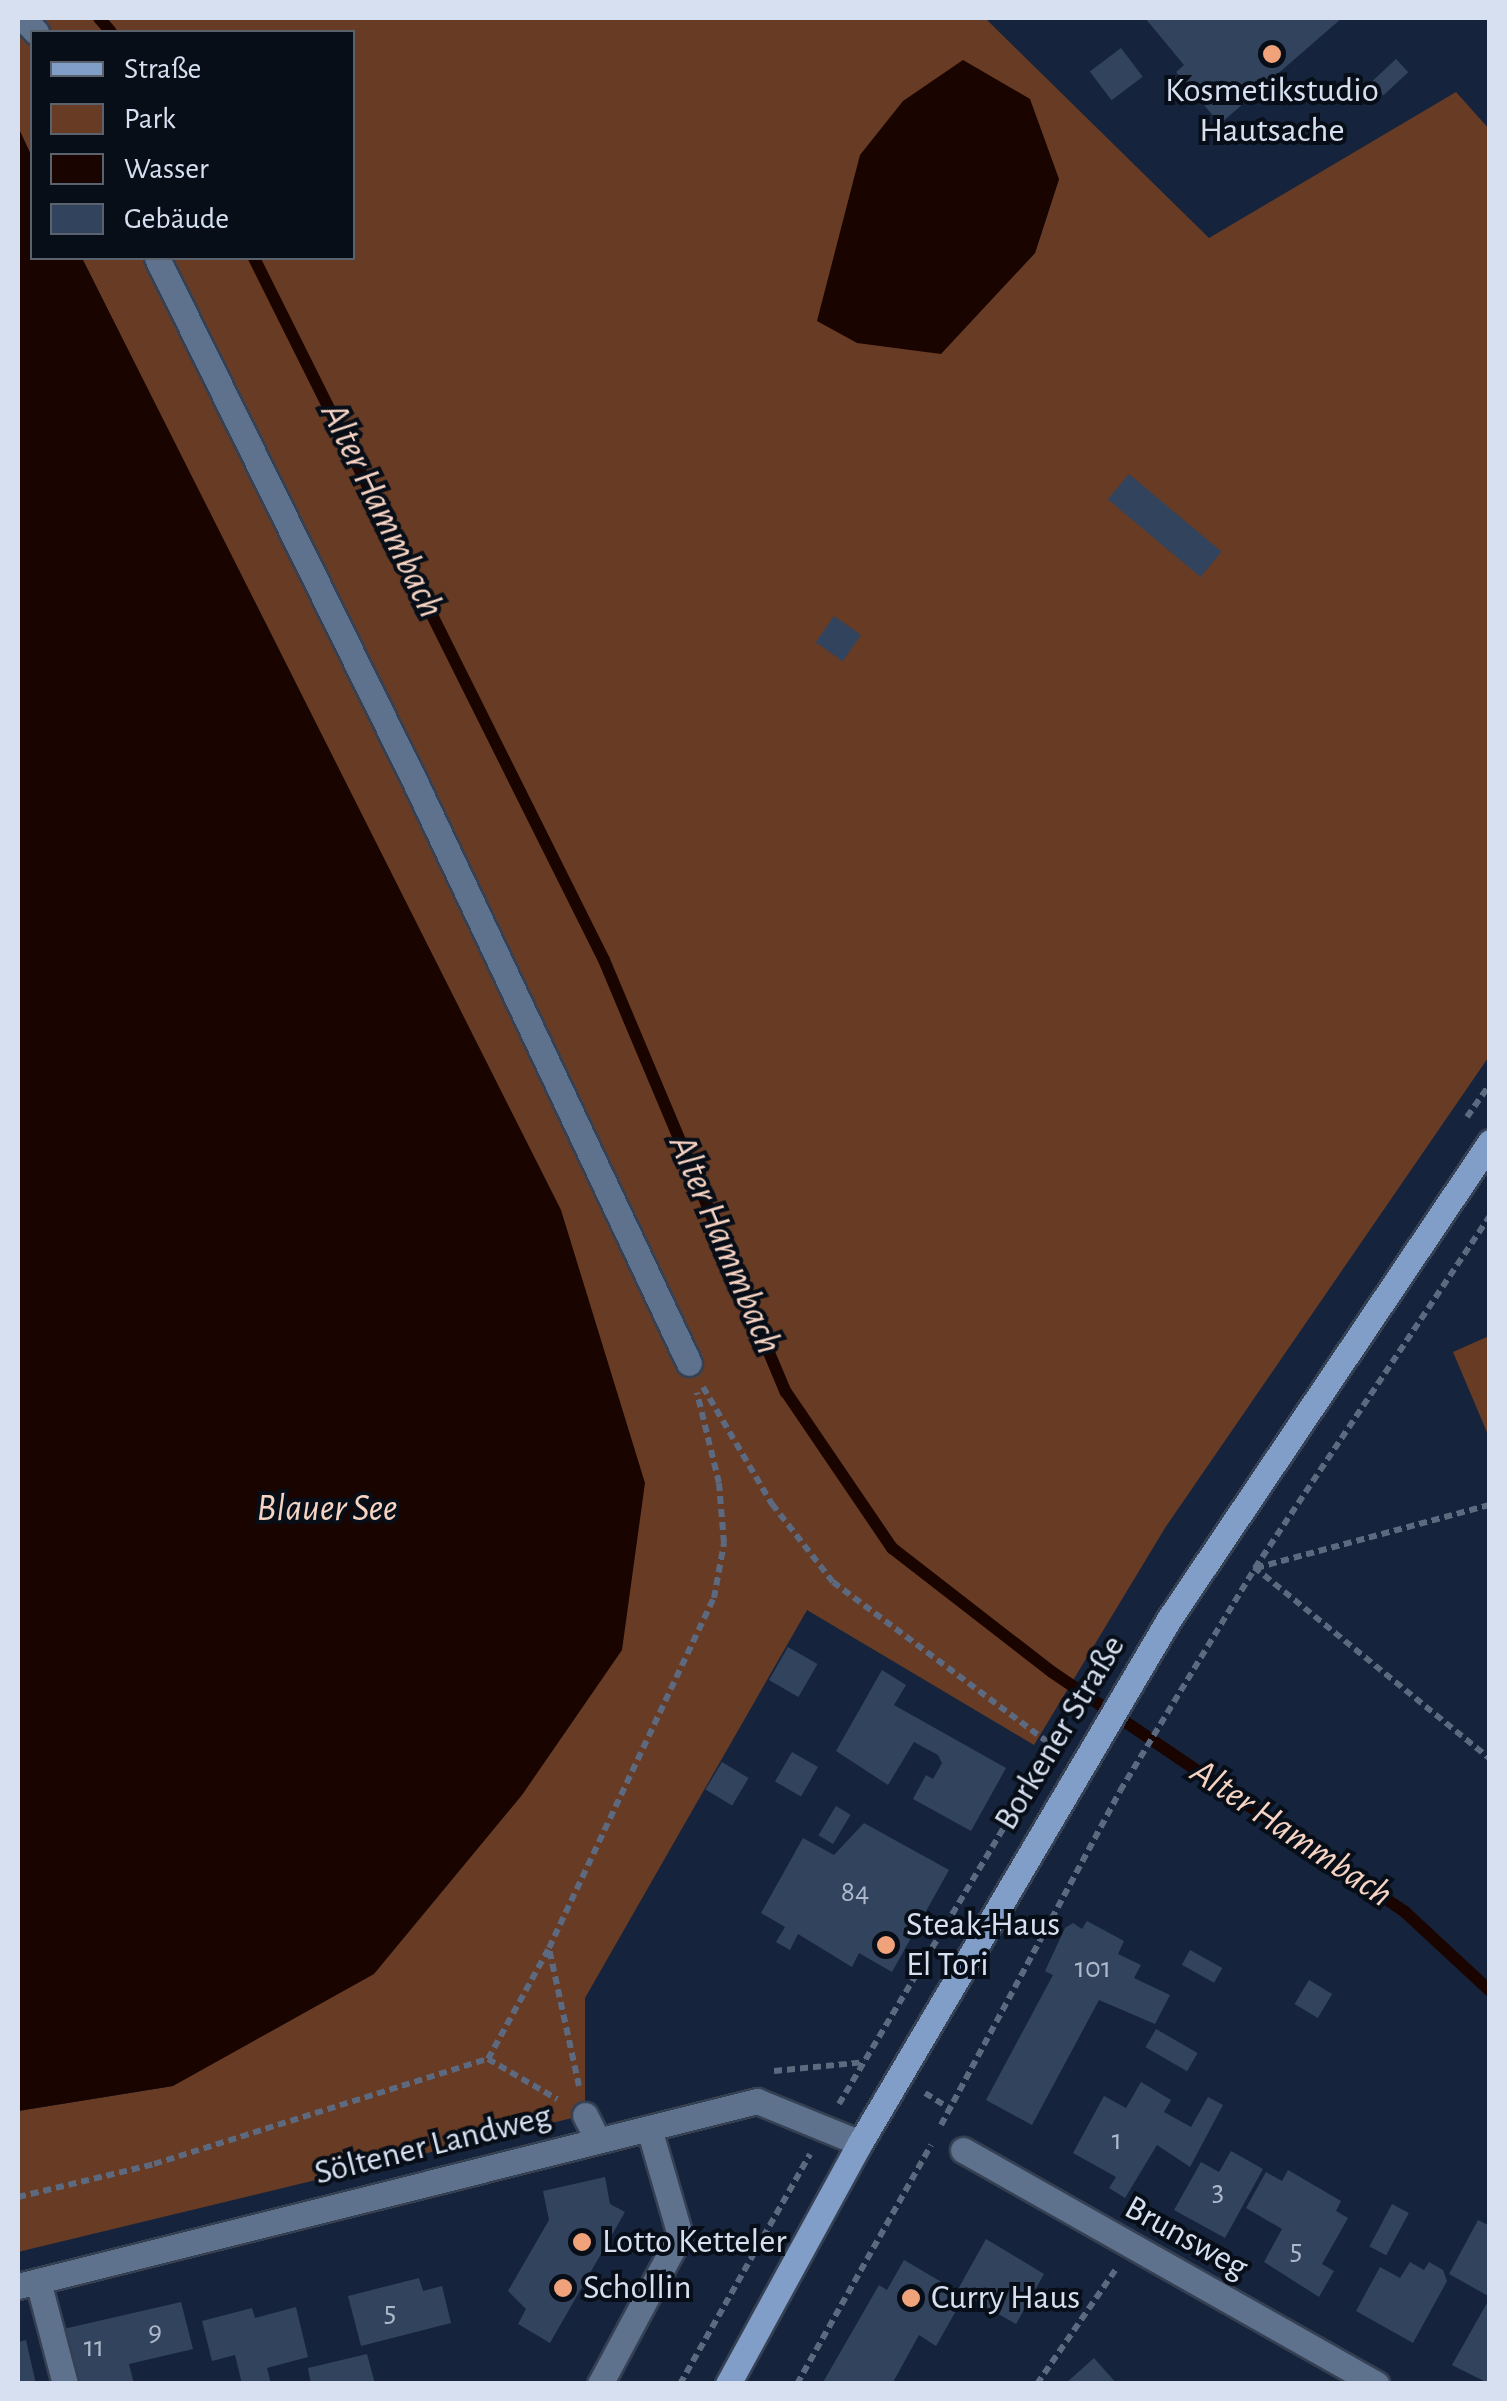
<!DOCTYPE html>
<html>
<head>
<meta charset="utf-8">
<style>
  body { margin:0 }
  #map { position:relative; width:1507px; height:2401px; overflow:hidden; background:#15243c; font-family:"Alegreya Sans",sans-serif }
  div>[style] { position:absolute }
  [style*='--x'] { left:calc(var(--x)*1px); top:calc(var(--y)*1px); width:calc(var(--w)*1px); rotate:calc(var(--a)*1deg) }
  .green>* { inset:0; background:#673b24 }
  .water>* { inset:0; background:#1a0400 }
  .stream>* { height:12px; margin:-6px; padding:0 6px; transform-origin:6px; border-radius:6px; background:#1a0400 }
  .building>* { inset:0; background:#32435d; transform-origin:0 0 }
  .path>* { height:6px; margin-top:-3px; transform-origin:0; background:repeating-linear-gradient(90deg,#5c697e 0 8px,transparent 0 13px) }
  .roads { filter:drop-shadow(2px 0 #354053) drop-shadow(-2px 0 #354053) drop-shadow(0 2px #354053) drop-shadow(0 -2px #354053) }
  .lane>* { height:25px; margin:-12.5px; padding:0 12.5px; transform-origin:12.5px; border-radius:12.5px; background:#5e718d }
  .street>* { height:25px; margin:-12.5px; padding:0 12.5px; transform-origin:12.5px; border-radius:12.5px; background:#5e718d }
  .primary>* { height:25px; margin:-12.5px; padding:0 12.5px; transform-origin:12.5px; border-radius:12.5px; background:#819ec9 }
  .dots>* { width:28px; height:28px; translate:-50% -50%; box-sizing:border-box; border:5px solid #070e18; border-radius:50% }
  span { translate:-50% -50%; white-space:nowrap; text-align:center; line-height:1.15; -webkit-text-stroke:8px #070e18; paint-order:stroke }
  .number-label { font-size:30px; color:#adb9cb }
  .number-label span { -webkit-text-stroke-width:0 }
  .poi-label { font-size:35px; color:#d6e0f0 }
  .left { translate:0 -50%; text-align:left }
  .street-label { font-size:35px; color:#d6e0f0 }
  .water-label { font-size:38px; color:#f6d3c2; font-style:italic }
  .frame { position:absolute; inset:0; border:20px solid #d6e0f0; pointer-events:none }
  .legend { position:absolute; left:30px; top:30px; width:325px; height:230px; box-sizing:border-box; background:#070e18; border:2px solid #5a626e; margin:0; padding:12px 18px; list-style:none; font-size:30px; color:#d6e0f0 }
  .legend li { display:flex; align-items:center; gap:20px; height:50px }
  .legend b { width:50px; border:2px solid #5a626e }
</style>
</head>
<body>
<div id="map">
  <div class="green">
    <div style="clip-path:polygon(evenodd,18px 18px,985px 18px,1209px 238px,1456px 92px,1490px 130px,1490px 1055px,1165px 1528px,1034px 1745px,807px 1610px,585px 1998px,585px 2115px,18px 2252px,18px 2111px,173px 2086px,296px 692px,82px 258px,352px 258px,352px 32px,32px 32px,32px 157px,18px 127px,18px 18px,1059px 179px,1035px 253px,941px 353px,1059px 179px)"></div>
    <div style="clip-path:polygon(1489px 1336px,1489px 1437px,1453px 1352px)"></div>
  </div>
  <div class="water">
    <div style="clip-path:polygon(963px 60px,1030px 99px,1059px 179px,1035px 253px,941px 354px,857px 343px,817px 321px,860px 155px,903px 101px)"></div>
    <div style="clip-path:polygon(18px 127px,32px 157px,32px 258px,82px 258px,561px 1210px,645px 1483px,622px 1650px,522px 1795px,374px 1974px,173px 2086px,18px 2111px)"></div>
  </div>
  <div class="stream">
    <div style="--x:99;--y:18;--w:18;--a:49"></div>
    <div style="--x:254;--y:258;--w:784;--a:63.5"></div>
    <div style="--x:604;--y:960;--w:469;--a:67.2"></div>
    <div style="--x:786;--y:1392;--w:189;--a:55.8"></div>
    <div style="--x:892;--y:1548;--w:202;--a:37.8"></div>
    <div style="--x:1052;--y:1672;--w:427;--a:34.2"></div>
    <div style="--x:1405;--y:1912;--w:116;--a:42.9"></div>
  </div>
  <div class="building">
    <div style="clip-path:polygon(1145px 18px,1342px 18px,1220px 124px,1176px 72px,1184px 65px)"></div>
    <div style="left:1121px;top:48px;width:36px;height:39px;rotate:53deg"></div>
    <div style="left:1396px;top:59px;width:18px;height:34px;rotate:47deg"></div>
    <div style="left:1129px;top:474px;width:121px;height:33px;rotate:40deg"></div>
    <div style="left:834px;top:616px;width:33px;height:32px;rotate:35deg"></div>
    <div style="left:788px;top:1647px;width:34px;height:38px;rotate:30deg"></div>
    <div style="clip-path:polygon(882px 1670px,906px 1685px,894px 1705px,1006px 1768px,971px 1831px,913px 1799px,926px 1775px,933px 1779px,942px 1763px,938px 1755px,914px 1742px,888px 1785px,836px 1751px)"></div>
    <div style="left:792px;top:1752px;width:30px;height:34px;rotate:30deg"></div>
    <div style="left:722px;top:1762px;width:31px;height:32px;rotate:31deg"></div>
    <div style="left:836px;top:1806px;width:17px;height:34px;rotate:31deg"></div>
    <div style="clip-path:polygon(864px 1823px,949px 1870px,892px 1972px,859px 1953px,852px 1967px,798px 1934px,790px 1950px,776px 1942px,785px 1927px,761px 1913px,803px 1838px,834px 1855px)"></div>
    <div style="clip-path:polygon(1087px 1921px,1124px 1941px,1118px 1954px,1141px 1965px,1134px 1978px,1170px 1995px,1155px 2024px,1099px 2000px,1032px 2125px,986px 2100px,1053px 1975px,1045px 1971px,1065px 1928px,1073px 1923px,1082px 1929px)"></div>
    <div style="left:1190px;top:1950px;width:37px;height:17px;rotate:29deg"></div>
    <div style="left:1309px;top:1980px;width:27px;height:28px;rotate:31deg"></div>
    <div style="left:1156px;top:2029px;width:48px;height:21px;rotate:30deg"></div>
    <div style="clip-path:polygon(1141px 2082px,1171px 2100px,1164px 2112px,1191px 2127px,1208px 2097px,1223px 2105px,1190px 2167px,1157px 2145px,1125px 2198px,1109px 2188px,1116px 2177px,1073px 2153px,1104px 2096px,1126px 2108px)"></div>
    <div style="clip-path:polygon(1231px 2151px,1263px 2169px,1225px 2238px,1174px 2210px,1201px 2162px,1219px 2172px)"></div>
    <div style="clip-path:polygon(1288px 2170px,1341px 2201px,1336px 2211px,1348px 2218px,1322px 2264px,1334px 2271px,1319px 2297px,1264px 2262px,1282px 2229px,1246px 2208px,1266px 2172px,1282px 2181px)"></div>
    <div style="clip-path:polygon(605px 2177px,610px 2204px,625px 2212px,550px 2343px,518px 2324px,526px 2309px,508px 2291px,549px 2220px,543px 2191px)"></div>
    <div style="left:1392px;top:2204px;width:19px;height:48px;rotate:28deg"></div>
    <div style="clip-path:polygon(1478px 2220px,1490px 2226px,1490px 2297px,1449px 2274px)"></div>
    <div style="clip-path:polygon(986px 2239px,1044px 2274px,1016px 2324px,965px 2295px,936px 2346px,919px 2335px,892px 2384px,822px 2384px,879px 2285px,887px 2290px,904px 2260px,957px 2291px)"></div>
    <div style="clip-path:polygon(1410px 2262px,1424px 2270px,1429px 2262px,1443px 2270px,1447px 2281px,1413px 2343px,1356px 2311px,1380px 2267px,1400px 2278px)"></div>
    <div style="clip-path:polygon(419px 2278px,423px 2291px,442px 2286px,451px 2323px,361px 2346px,348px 2296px)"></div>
    <div style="clip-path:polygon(181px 2302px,193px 2349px,129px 2364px,134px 2384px,73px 2384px,59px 2330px)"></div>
    <div style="clip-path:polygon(1487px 2303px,1490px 2304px,1490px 2384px,1452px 2365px)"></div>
    <div style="clip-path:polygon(296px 2307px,308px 2357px,267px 2368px,271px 2384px,242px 2384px,235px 2355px,212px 2361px,202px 2321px,252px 2308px,255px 2318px)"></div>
    <div style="clip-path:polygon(26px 2340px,36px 2384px,18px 2384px,18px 2342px)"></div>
    <div style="clip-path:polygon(367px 2354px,375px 2384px,311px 2384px,308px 2368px)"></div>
    <div style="clip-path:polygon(1094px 2358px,1117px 2384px,1065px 2384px)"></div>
  </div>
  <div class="path">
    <div style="--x:1467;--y:1117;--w:40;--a:-55.1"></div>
    <div style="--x:703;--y:1387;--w:136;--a:59.5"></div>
    <div style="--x:772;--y:1504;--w:99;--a:52"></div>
    <div style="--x:833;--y:1582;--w:274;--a:36.7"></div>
    <div style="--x:1254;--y:1567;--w:304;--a:39.1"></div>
    <div style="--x:1256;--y:1568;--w:242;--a:-15.1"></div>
    <div style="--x:488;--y:2059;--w:80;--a:30.1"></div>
    <div style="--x:774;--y:2071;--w:91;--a:-5.6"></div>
    <div style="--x:579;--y:2086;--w:141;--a:-102.3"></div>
    <div style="--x:549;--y:1948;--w:387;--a:-64.8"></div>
    <div style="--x:714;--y:1598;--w:56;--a:-79.7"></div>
    <div style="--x:724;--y:1543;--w:60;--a:-94.8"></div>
    <div style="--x:719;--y:1483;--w:93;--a:-103.7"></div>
    <div style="--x:925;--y:2093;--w:32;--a:32"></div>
    <div style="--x:839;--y:2104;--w:338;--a:-59.2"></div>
    <div style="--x:941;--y:2125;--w:379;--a:-61.8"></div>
    <div style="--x:1120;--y:1791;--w:261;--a:-58.8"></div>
    <div style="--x:1255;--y:1568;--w:423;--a:-56.3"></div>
    <div style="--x:18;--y:2197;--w:140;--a:-13.6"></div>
    <div style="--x:154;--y:2164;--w:350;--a:-17.5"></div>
    <div style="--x:488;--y:2059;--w:127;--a:-61.2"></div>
    <div style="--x:680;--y:2384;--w:264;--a:-60.5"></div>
    <div style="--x:797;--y:2384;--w:274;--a:-60.7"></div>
    <div style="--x:1037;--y:2384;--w:140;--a:-55.5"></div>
  </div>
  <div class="roads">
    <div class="lane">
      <div style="--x:23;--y:18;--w:19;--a:47"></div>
      <div style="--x:157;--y:258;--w:586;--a:63.78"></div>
      <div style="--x:416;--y:784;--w:640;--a:64.76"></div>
      <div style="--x:585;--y:2115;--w:28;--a:63"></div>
      <div style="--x:38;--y:2281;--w:106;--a:75.3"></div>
      <div style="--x:600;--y:2384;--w:169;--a:-61.8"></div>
      <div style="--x:680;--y:2235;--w:111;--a:-106.2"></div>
    </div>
    <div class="street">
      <div style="--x:963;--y:2150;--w:475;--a:29.5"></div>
      <div style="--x:18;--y:2286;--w:762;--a:-14.05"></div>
      <div style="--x:757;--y:2101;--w:111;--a:22.2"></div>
    </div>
    <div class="primary">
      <div style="--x:728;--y:2384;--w:275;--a:-61.3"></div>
      <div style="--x:860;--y:2143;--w:608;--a:-59.47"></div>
      <div style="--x:1169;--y:1619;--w:575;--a:-56.06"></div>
    </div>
  </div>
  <div class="dots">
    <div style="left:1272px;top:54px;background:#f0a27a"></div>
    <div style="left:886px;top:1945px;background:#f0a27a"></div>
    <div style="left:582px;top:2242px;background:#f0a27a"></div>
    <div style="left:563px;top:2288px;background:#f0a27a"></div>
    <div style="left:911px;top:2298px;background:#f0a27a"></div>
  </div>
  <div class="number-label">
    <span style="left:855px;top:1892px">84</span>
    <span style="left:1093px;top:1968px">101</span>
    <span style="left:1117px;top:2140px">1</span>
    <span style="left:1218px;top:2191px">3</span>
    <span style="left:1296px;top:2250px">5</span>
    <span style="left:390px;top:2312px">5</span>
    <span style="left:155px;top:2332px">9</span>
    <span style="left:94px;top:2347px">11</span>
  </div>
  <div class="poi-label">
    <span style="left:1272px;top:111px">Kosmetikstudio<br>Hautsache</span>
    <span class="left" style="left:906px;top:1945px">Steak-Haus<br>El Tori</span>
    <span class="left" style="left:602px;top:2242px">Lotto Ketteler</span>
    <span class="left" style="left:583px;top:2288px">Schollin</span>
    <span class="left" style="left:931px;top:2298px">Curry Haus</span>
  </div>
  <div class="street-label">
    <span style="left:1060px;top:1733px;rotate:-59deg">Borkener Straße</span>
    <span style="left:433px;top:2145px;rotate:-14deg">Söltener Landweg</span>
    <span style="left:1186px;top:2238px;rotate:29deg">Brunsweg</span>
  </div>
  <div class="water-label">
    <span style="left:381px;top:511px;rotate:64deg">Alter Hammbach</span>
    <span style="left:724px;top:1245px;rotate:67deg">Alter Hammbach</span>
    <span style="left:327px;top:1510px">Blauer See</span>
    <span style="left:1291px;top:1834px;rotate:34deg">Alter Hammbach</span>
  </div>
  <div class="frame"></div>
  <ul class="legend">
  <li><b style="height:12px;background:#819ec9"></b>Straße</li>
  <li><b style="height:28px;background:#673b24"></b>Park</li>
  <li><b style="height:28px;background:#1a0400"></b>Wasser</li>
  <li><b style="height:28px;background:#32435d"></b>Gebäude</li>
  </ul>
</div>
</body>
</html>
